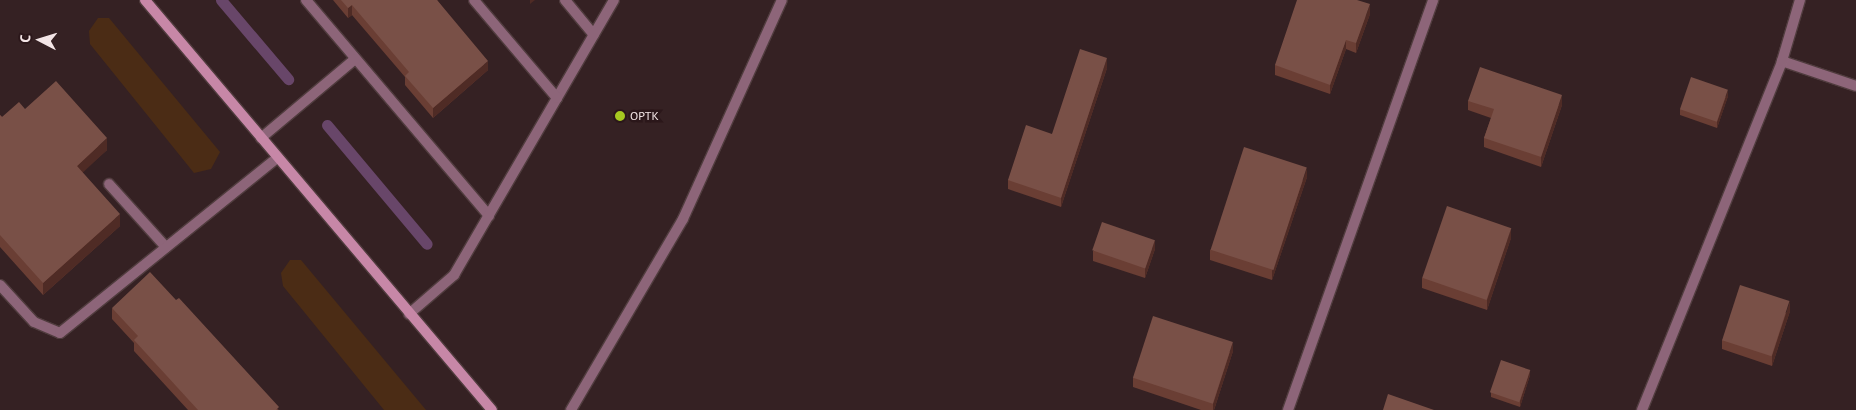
<!DOCTYPE html>
<html>
<head>
<meta charset="utf-8">
<style>
  body { margin:0 }
  #map { position:relative; width:1856px; height:410px; overflow:hidden; background:#352123; font-family:"PT Sans",sans-serif }
  div>[style] { position:absolute }
  [style*='--x'] { left:calc(var(--x)*1px); top:calc(var(--y)*1px); width:calc(var(--w)*1px); rotate:calc(var(--a)*1deg) }
  .green>* { inset:0; background:#4b2c15 }
  .stream>* { height:11px; margin:-5.5px; padding:0 5.5px; transform-origin:5.5px; border-radius:5.5px; background:#684669 }
  .roads { filter:drop-shadow(1px 0 #503c3e) drop-shadow(-1px 0 #503c3e) drop-shadow(0 1px #503c3e) drop-shadow(0 -1px #503c3e) }
  .lane>* { height:10px; margin:-5px; padding:0 5px; transform-origin:5px; border-radius:5px; background:#8d6579 }
  .secondary>* { height:10px; margin:-5px; padding:0 5px; transform-origin:5px; border-radius:5px; background:#c787a7 }
  .wall>* { inset:0; background:#6a3e34 }
  .shaded-wall>* { inset:0; background:#4f2b25 }
  .building>* { inset:0; background:#795047; transform-origin:0 0 }
  .dots>* { width:14px; height:14px; translate:-50% -50%; box-sizing:border-box; border:2px solid #2b171a; border-radius:50% }
  span { translate:-50% -50%; white-space:nowrap; text-align:center; line-height:1.15; -webkit-text-stroke:5px #2b171a; paint-order:stroke }
  .poi-label { font-size:12px; color:#f3e5e6 }
  .left { translate:0 -50%; text-align:left }
  .north { position:absolute; left:15px; top:15px; width:50px; height:50px; -webkit-text-stroke:4px #2b171a; paint-order:stroke; rotate:275deg; font-size:14px; font-weight:700; line-height:20px; text-align:center; color:#f3e5e6 }
  .north::after { content:''; display:block; margin:auto; width:18px; height:22px; background:#f3e5e6; clip-path:polygon(50% 0,100% 100%,50% 72%,0 100%) }
</style>
</head>
<body>
<div id="map">
  <div class="green">
    <div style="clip-path:polygon(98px 18px,109px 18px,220px 152px,211px 169px,194px 173px,90px 44px,89px 31px)"></div>
    <div style="clip-path:polygon(290px 260px,301px 260px,426px 410px,384px 410px,283px 286px,281px 273px)"></div>
  </div>
  <div class="stream">
    <div style="--x:221;--y:0;--w:104;--a:49.7"></div>
    <div style="--x:327;--y:125;--w:155;--a:50"></div>
  </div>
  <div class="roads">
    <div class="lane">
      <div style="--x:306;--y:0;--w:283;--a:49.7"></div>
      <div style="--x:565;--y:0;--w:45;--a:50.4"></div>
      <div style="--x:1782;--y:61;--w:78;--a:18.7"></div>
      <div style="--x:557;--y:98;--w:113;--a:-59.8"></div>
      <div style="--x:261;--y:138;--w:123;--a:-40"></div>
      <div style="--x:109;--y:184;--w:85;--a:47.9"></div>
      <div style="--x:0;--y:285;--w:50;--a:47.4"></div>
      <div style="--x:34;--y:322;--w:28;--a:23"></div>
      <div style="--x:60;--y:333;--w:279;--a:-38.9"></div>
      <div style="--x:409;--y:314;--w:60;--a:-40.9"></div>
      <div style="--x:454;--y:275;--w:205;--a:-59.8"></div>
      <div style="--x:557;--y:98;--w:128;--a:-130.3"></div>
      <div style="--x:571;--y:410;--w:221;--a:-59.6"></div>
      <div style="--x:683;--y:219;--w:240;--a:-65.7"></div>
      <div style="--x:1288;--y:410;--w:435;--a:-70.5"></div>
      <div style="--x:1642;--y:410;--w:376;--a:-68.1"></div>
      <div style="--x:1782;--y:61;--w:64;--a:-73.6"></div>
    </div>
    <div class="secondary">
      <div style="--x:145;--y:0;--w:537;--a:49.76"></div>
    </div>
  </div>
  <div class="wall">
    <div style="clip-path:polygon(333px 0,437px 0,488px 70px,433px 118px,405px 85px,405px 77px,352px 15px,348px 18px)"></div>
    <div style="clip-path:polygon(1370px 14px,1356px 53px,1346px 49px,1330px 94px,1275px 75px,1275px 65px)"></div>
    <div style="clip-path:polygon(1107px 68px,1061px 207px,1008px 189px,1008px 180px,1052px 134px)"></div>
    <div style="clip-path:polygon(1728px 96px,1717px 128px,1680px 115px,1680px 109px)"></div>
    <div style="clip-path:polygon(1468px 101px,1562px 105px,1541px 167px,1484px 147px,1484px 138px,1491px 118px,1468px 110px)"></div>
    <div style="clip-path:polygon(25px 109px,107px 150px,82px 172px,120px 226px,43px 295px,0 247px,0 115px,2px 117px)"></div>
    <div style="clip-path:polygon(1307px 177px,1272px 280px,1210px 260px,1210px 250px)"></div>
    <div style="clip-path:polygon(1511px 238px,1487px 310px,1422px 288px,1422px 278px)"></div>
    <div style="clip-path:polygon(1155px 249px,1145px 278px,1093px 261px,1093px 251px)"></div>
    <div style="clip-path:polygon(112px 308px,279px 410px,188px 410px,134px 351px,134px 343px,112px 319px)"></div>
    <div style="clip-path:polygon(1790px 311px,1772px 366px,1722px 349px,1722px 340px)"></div>
    <div style="clip-path:polygon(1233px 351px,1214px 410px,1201px 410px,1133px 387px,1133px 378px)"></div>
    <div style="clip-path:polygon(1530px 375px,1520px 407px,1491px 397px,1491px 392px)"></div>
  </div>
  <div class="shaded-wall">
    <div style="clip-path:polygon(530px 0,535px 0,530px 4px)"></div>
    <div style="clip-path:polygon(1370px 4px,1370px 14px,1356px 53px,1356px 43px)"></div>
    <div style="clip-path:polygon(352px 5px,352px 15px,348px 18px,348px 8px)"></div>
    <div style="clip-path:polygon(1346px 40px,1346px 49px,1330px 94px,1330px 85px)"></div>
    <div style="clip-path:polygon(1107px 58px,1107px 68px,1061px 207px,1061px 198px)"></div>
    <div style="clip-path:polygon(488px 61px,488px 70px,433px 118px,433px 108px)"></div>
    <div style="clip-path:polygon(1728px 90px,1728px 96px,1717px 128px,1717px 122px)"></div>
    <div style="clip-path:polygon(1562px 95px,1562px 105px,1541px 167px,1541px 157px)"></div>
    <div style="clip-path:polygon(107px 138px,107px 150px,77px 178px,77px 166px)"></div>
    <div style="clip-path:polygon(1307px 168px,1307px 177px,1272px 280px,1272px 271px)"></div>
    <div style="clip-path:polygon(120px 214px,120px 226px,43px 295px,43px 283px)"></div>
    <div style="clip-path:polygon(1511px 228px,1511px 238px,1487px 310px,1487px 300px)"></div>
    <div style="clip-path:polygon(1155px 240px,1155px 249px,1145px 278px,1145px 268px)"></div>
    <div style="clip-path:polygon(1790px 301px,1790px 311px,1772px 366px,1772px 356px)"></div>
    <div style="clip-path:polygon(1233px 342px,1233px 351px,1214px 410px,1213px 410px,1213px 404px)"></div>
    <div style="clip-path:polygon(1530px 370px,1530px 375px,1520px 407px,1520px 401px)"></div>
  </div>
  <div class="building">
    <div style="clip-path:polygon(341px 0,437px 0,488px 61px,433px 108px,405px 76px,409px 72px,352px 5px,348px 8px)"></div>
    <div style="clip-path:polygon(1297px 0,1357px 0,1370px 4px,1356px 43px,1346px 40px,1330px 85px,1275px 65px)"></div>
    <div style="clip-path:polygon(1080px 49px,1107px 58px,1061px 198px,1008px 180px,1026px 125px,1052px 134px)"></div>
    <div style="clip-path:polygon(1480px 67px,1562px 95px,1541px 157px,1484px 138px,1494px 109px,1468px 101px)"></div>
    <div style="left:1691px;top:77px;width:39px;height:34px;rotate:19deg"></div>
    <div style="clip-path:polygon(56px 81px,107px 138px,77px 166px,120px 214px,43px 283px,0 235px,0 115px,2px 117px,19px 102px,25px 109px)"></div>
    <div style="left:1244px;top:147px;width:66px;height:108px;rotate:18deg"></div>
    <div style="left:1447px;top:206px;width:68px;height:76px;rotate:19deg"></div>
    <div style="left:1102px;top:222px;width:56px;height:30px;rotate:19deg"></div>
    <div style="clip-path:polygon(150px 272px,176px 300px,179px 298px,279px 407px,276px 410px,198px 410px,134px 340px,138px 336px,112px 308px)"></div>
    <div style="left:1740px;top:285px;width:52px;height:58px;rotate:18deg"></div>
    <div style="left:1153px;top:316px;width:84px;height:65px;rotate:18deg"></div>
    <div style="left:1501px;top:360px;width:31px;height:34px;rotate:19deg"></div>
    <div style="clip-path:polygon(1388px 394px,1434px 410px,1383px 410px)"></div>
  </div>
  <div class="dots">
    <div style="left:620px;top:116px;background:#a6c820"></div>
  </div>
  <div class="poi-label">
    <span class="left" style="left:630px;top:116px">ОРТК</span>
  </div>
  <div class="north">С</div>
</div>
</body>
</html>
